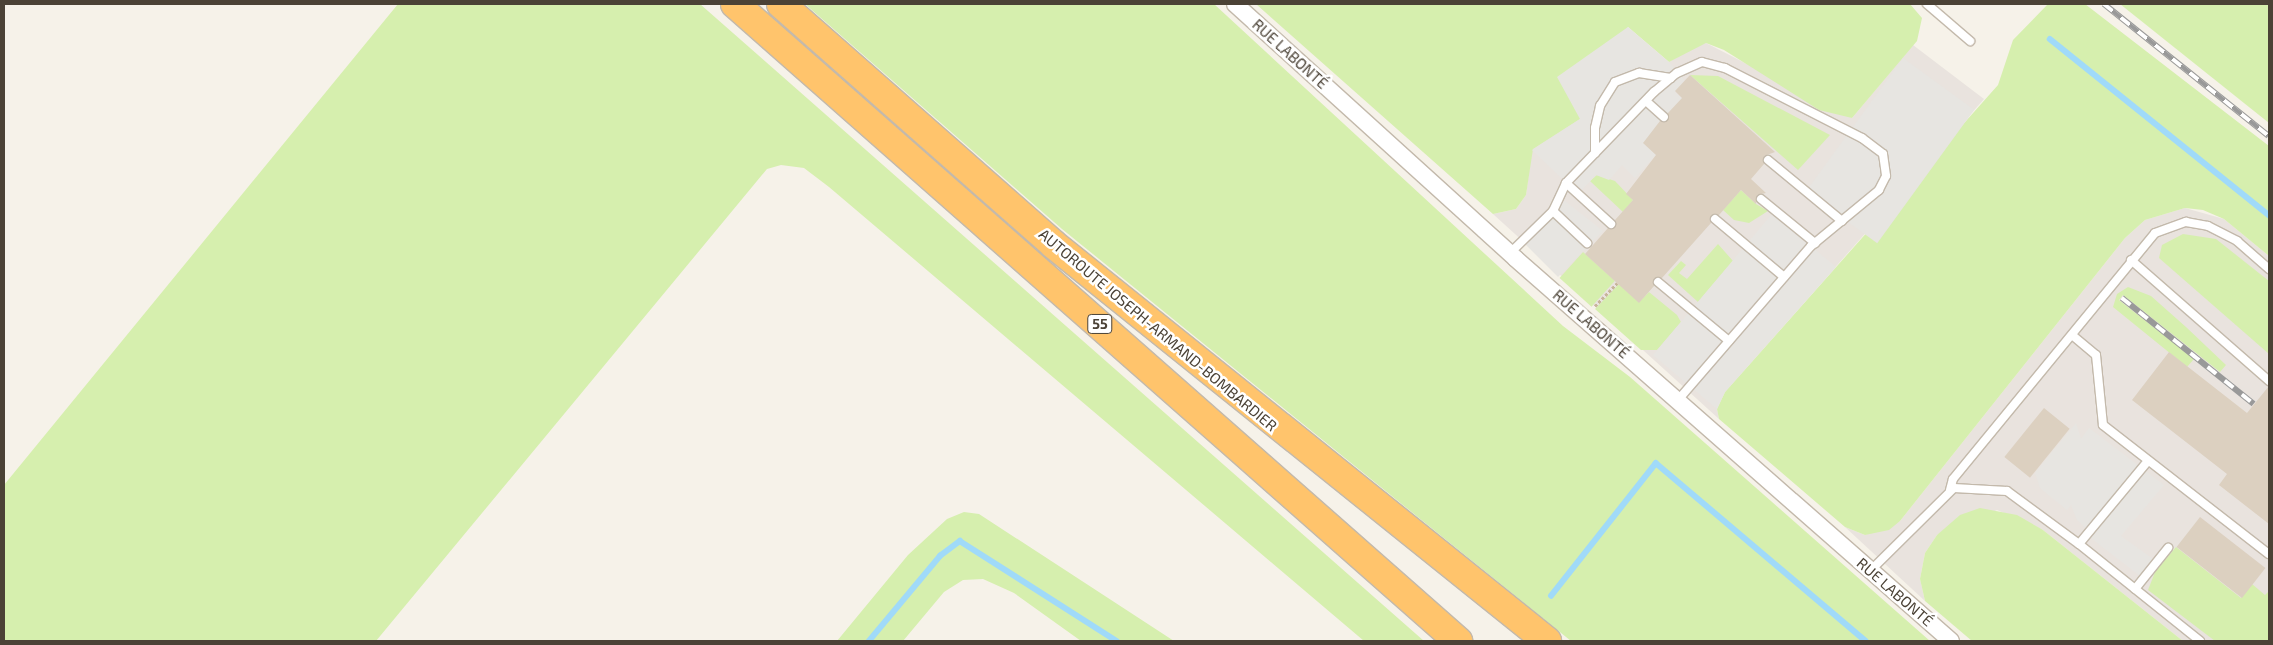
<!DOCTYPE html>
<html>
<head>
<meta charset="utf-8">
<style>
  body { margin:0 }
  #map { position:relative; width:2273px; height:645px; overflow:hidden; background:#f6f2e9; font-family:"Exo 2",sans-serif }
  div>[style] { position:absolute }
  [style*='--x'] { left:calc(var(--x)*1px); top:calc(var(--y)*1px); width:calc(var(--w)*1px); rotate:calc(var(--a)*1deg) }
  .industrial>* { inset:0; background:#e9e3de }
  .green>* { inset:0; background:#d6efae; transform-origin:0 0 }
  .parking>* { inset:0; background:#e7e5e1; transform-origin:0 0 }
  .stream>* { height:5.5px; margin:-2.75px; padding:0 2.75px; transform-origin:2.75px; border-radius:2.75px; background:#a0daf9 }
  .building>* { inset:0; background:#dcd0c0; transform-origin:0 0 }
  .path>* { height:3px; margin-top:-1.5px; transform-origin:0; background:repeating-linear-gradient(90deg,#c7b49a 0 2.5px,transparent 0 5px) }
  .roads { filter:drop-shadow(1px 0 #c3b9ab) drop-shadow(-1px 0 #c3b9ab) drop-shadow(0 1px #c3b9ab) drop-shadow(0 -1px #c3b9ab) }
  .lane>* { height:8px; margin:-4px; padding:0 4px; transform-origin:4px; border-radius:4px; background:#fff }
  .street>* { height:16px; margin:-8px; padding:0 8px; transform-origin:8px; border-radius:8px; background:#fff }
  .highway>* { height:28px; margin:-14px; padding:0 14px; transform-origin:14px; border-radius:14px; background:#ffc46c }
  .rail>* { height:5.5px; margin-top:-2.75px; transform-origin:0; background:repeating-linear-gradient(90deg,#fff 0 11px,#999 0 22px); box-sizing:border-box; border-block:1px solid #999 }
  span { translate:-50% -50%; white-space:nowrap; text-align:center; line-height:1.15; -webkit-text-stroke:5px #fff; paint-order:stroke }
  .shield-label span { padding:1px 4px; background:#fff; border:1px solid; border-radius:4px; -webkit-text-stroke-width:0 }
  .shield-label { font-size:14px; color:#4b4236; font-weight:700 }
  .street-label { font-size:15px; color:#4b4236 }
  .frame { position:absolute; inset:0; border:5px solid #4b4236; pointer-events:none }
</style>
</head>
<body>
<div id="map">
  <div class="industrial">
    <div style="clip-path:polygon(1706px 43px,1852px 118px,1913px 45px,1984px 99px,1725px 392px,1717px 409px,1719px 419px,1493px 214px,1516px 209px,1526px 195px,1532px 149px,1694px 46px)"></div>
    <div style="clip-path:polygon(2185px 208px,2224px 219px,2269px 256px,2269px 641px,2183px 641px,2043px 530px,1997px 510px,1937px 535px,1925px 553px,1920px 579px,1925px 601px,1845px 527px,1865px 535px,1900px 521px,2125px 238px,2145px 220px)"></div>
  </div>
  <div class="green">
    <div style="clip-path:polygon(398px 4px,700px 4px,1424px 641px,1364px 641px,829px 187px,804px 168px,781px 165px,767px 169px,376px 641px,4px 641px,4px 485px)"></div>
    <div style="clip-path:polygon(805px 4px,1214px 4px,1563px 326px,1630px 377px,1930px 641px,1571px 641px,1062px 229px)"></div>
    <div style="clip-path:polygon(1256px 4px,1910px 4px,1922px 18px,1917px 41px,1852px 118px,1819px 110px,1724px 50px,1706px 43px,1669px 62px,1628px 27px,1580px 119px,1533px 149px,1526px 195px,1516px 209px,1493px 214px)"></div>
    <div style="clip-path:polygon(2048px 4px,2085px 4px,2269px 146px,2269px 256px,2224px 219px,2203px 210px,2185px 208px,2145px 220px,2125px 238px,1900px 521px,1889px 530px,1865px 535px,1845px 527px,1719px 419px,1717px 409px,1725px 392px,1998px 85px,2013px 40px)"></div>
    <div style="clip-path:polygon(2120px 4px,2269px 4px,2269px 123px)"></div>
    <div style="clip-path:polygon(1690px 75px,1718px 76px,1830px 135px,1798px 170px)"></div>
    <div style="clip-path:polygon(1597px 175px,1615px 181px,1633px 200px,1623px 212px,1590px 181px)"></div>
    <div style="clip-path:polygon(1741px 190px,1756px 204px,1768px 211px,1749px 223px,1734px 220px,1723px 210px)"></div>
    <div style="clip-path:polygon(2183px 234px,2216px 239px,2269px 281px,2269px 354px,2159px 258px,2162px 245px)"></div>
    <div style="clip-path:polygon(1718px 244px,1733px 261px,1698px 302px,1668px 275px,1681px 261px,1686px 265px,1679px 273px,1687px 279px)"></div>
    <div style="left:1583px;top:252px;width:43px;height:35px;rotate:42deg"></div>
    <div style="clip-path:polygon(1619px 284px,1639px 302px,1649px 292px,1677px 315px,1681px 322px,1657px 350px,1641px 350px,1595px 309px)"></div>
    <div style="clip-path:polygon(2128px 287px,2151px 296px,2186px 327px,2226px 365px,2220px 372px,2123px 295px,2119px 300px,2194px 359px,2187px 367px,2113px 307px,2117px 294px)"></div>
    <div style="clip-path:polygon(1980px 508px,2017px 515px,2043px 530px,2183px 641px,1972px 641px,1925px 601px,1920px 579px,1925px 553px,1937px 535px,1960px 515px)"></div>
    <div style="clip-path:polygon(964px 512px,979px 514px,1174px 641px,1081px 641px,1014px 593px,983px 579px,963px 580px,944px 592px,903px 641px,837px 641px,908px 555px,947px 519px)"></div>
    <div style="clip-path:polygon(2176px 547px,2241px 598px,2252px 584px,2265px 595px,2269px 591px,2269px 641px,2215px 641px,2148px 590px,2155px 572px)"></div>
  </div>
  <div class="parking">
    <div style="clip-path:polygon(1628px 27px,1669px 62px,1685px 81px,1675px 92px,1700px 113px,1670px 111px,1659px 122px,1656px 155px,1635px 178px,1622px 165px,1609px 180px,1596px 175px,1578px 194px,1532px 150px,1580px 119px,1557px 77px)"></div>
    <div style="left:1903px;top:58px;width:88px;height:165px;rotate:36deg"></div>
    <div style="clip-path:polygon(1565px 201px,1603px 231px,1558px 277px,1522px 241px)"></div>
    <div style="clip-path:polygon(1772px 214px,1836px 267px,1725px 392px,1717px 409px,1653px 355px)"></div>
    <div style="clip-path:polygon(2076px 423px,2081px 439px,2089px 428px,2164px 485px,2121px 536px,2153px 559px,2140px 576px,2087px 535px,2089px 531px,2077px 520px,2071px 505px,2067px 510px,2040px 488px,2035px 473px)"></div>
  </div>
  <div class="stream">
    <div style="--x:2050;--y:39;--w:281;--a:38.8"></div>
    <div style="--x:1551;--y:596;--w:169;--a:-51.7"></div>
    <div style="--x:1656;--y:463;--w:275;--a:40.3"></div>
    <div style="--x:869;--y:641;--w:111;--a:-50.1"></div>
    <div style="--x:940;--y:556;--w:25;--a:-37"></div>
    <div style="--x:960;--y:541;--w:186;--a:32.5"></div>
  </div>
  <div class="building">
    <div style="clip-path:polygon(1690px 75px,1775px 152px,1764px 156px,1764px 164px,1751px 179px,1766px 193px,1757px 195px,1756px 204px,1741px 190px,1719px 215px,1711px 215px,1711px 223px,1662px 278px,1654px 278px,1654px 286px,1639px 303px,1585px 254px,1608px 228px,1615px 227px,1615px 220px,1633px 200px,1626px 194px,1656px 155px,1643px 143px,1660px 121px,1668px 120px,1668px 113px,1682px 98px,1675px 91px)"></div>
    <div style="clip-path:polygon(2169px 352px,2247px 413px,2269px 386px,2269px 524px,2219px 485px,2227px 474px,2132px 400px)"></div>
    <div style="left:2044px;top:408px;width:33px;height:63px;rotate:39deg"></div>
    <div style="left:2200px;top:517px;width:83px;height:38px;rotate:38deg"></div>
  </div>
  <div class="path">
    <div style="--x:1595;--y:306;--w:32;--a:-46"></div>
  </div>
  <div class="roads">
    <div class="lane">
      <div style="--x:1927;--y:4;--w:57;--a:40.7"></div>
      <div style="--x:1646;--y:101;--w:24;--a:42"></div>
      <div style="--x:1595;--y:153;--w:25;--a:-90"></div>
      <div style="--x:1595;--y:128;--w:23;--a:-77"></div>
      <div style="--x:1600;--y:106;--w:28;--a:-58"></div>
      <div style="--x:1615;--y:82;--w:26;--a:-21"></div>
      <div style="--x:1639;--y:73;--w:32;--a:9"></div>
      <div style="--x:1768;--y:160;--w:96;--a:39.5"></div>
      <div style="--x:1566;--y:183;--w:61;--a:42.3"></div>
      <div style="--x:1761;--y:199;--w:70;--a:39.2"></div>
      <div style="--x:1553;--y:211;--w:31;--a:-65"></div>
      <div style="--x:1566;--y:183;--w:127;--a:-46"></div>
      <div style="--x:1654;--y:92;--w:30;--a:-40"></div>
      <div style="--x:1677;--y:73;--w:27;--a:-24"></div>
      <div style="--x:1702;--y:62;--w:24;--a:15"></div>
      <div style="--x:1725;--y:68;--w:154;--a:27.1"></div>
      <div style="--x:1862;--y:138;--w:26;--a:37"></div>
      <div style="--x:1883;--y:154;--w:22;--a:82"></div>
      <div style="--x:1886;--y:176;--w:16;--a:117"></div>
      <div style="--x:1879;--y:190;--w:88;--a:140.5"></div>
      <div style="--x:1811;--y:246;--w:203;--a:130.8"></div>
      <div style="--x:1715;--y:219;--w:90;--a:40"></div>
      <div style="--x:1510;--y:253;--w:60;--a:-44.3"></div>
      <div style="--x:1553;--y:211;--w:47;--a:43.3"></div>
      <div style="--x:2131;--y:260;--w:184;--a:41.2"></div>
      <div style="--x:1658;--y:282;--w:92;--a:39.7"></div>
      <div style="--x:2072;--y:335;--w:31;--a:40"></div>
      <div style="--x:2096;--y:355;--w:70;--a:84.3"></div>
      <div style="--x:2103;--y:425;--w:210;--a:37.9"></div>
      <div style="--x:1950;--y:490;--w:11;--a:-75"></div>
      <div style="--x:1953;--y:479;--w:318;--a:-50.6"></div>
      <div style="--x:2155;--y:233;--w:33;--a:-20"></div>
      <div style="--x:2186;--y:222;--w:22;--a:10"></div>
      <div style="--x:2208;--y:226;--w:33;--a:27"></div>
      <div style="--x:2237;--y:241;--w:43;--a:41.2"></div>
      <div style="--x:2079;--y:544;--w:155;--a:38.7"></div>
      <div style="--x:1870;--y:571;--w:118;--a:-44.7"></div>
      <div style="--x:1954;--y:488;--w:53;--a:3.2"></div>
      <div style="--x:2007;--y:491;--w:89;--a:36.4"></div>
      <div style="--x:2079;--y:544;--w:108;--a:-50.3"></div>
      <div style="--x:2135;--y:589;--w:53;--a:-51.2"></div>
    </div>
    <div class="street">
      <div style="--x:1235;--y:4;--w:379;--a:42.2"></div>
      <div style="--x:1516;--y:259;--w:579;--a:41.29"></div>
    </div>
    <div class="highway">
      <div style="--x:735;--y:4;--w:964;--a:41.38"></div>
      <div style="--x:781;--y:4;--w:363;--a:41.4"></div>
      <div style="--x:1053;--y:244;--w:634;--a:38.79"></div>
    </div>
  </div>
  <div class="rail">
    <div style="--x:2104;--y:4;--w:211;--a:38.7"></div>
    <div style="--x:2122;--y:298;--w:169;--a:38.8"></div>
  </div>
  <div class="shield-label">
    <span style="left:1100px;top:324px">55</span>
  </div>
  <div class="street-label">
    <span style="left:1290px;top:54px;rotate:42deg">RUE LABONTÉ</span>
    <span style="left:1591px;top:324px;rotate:41deg">RUE LABONTÉ</span>
    <span style="left:1158px;top:330px;rotate:40deg">AUTOROUTE JOSEPH-ARMAND-BOMBARDIER</span>
    <span style="left:1895px;top:592px;rotate:41deg">RUE LABONTÉ</span>
  </div>
  <div class="frame"></div>
</div>
</body>
</html>
